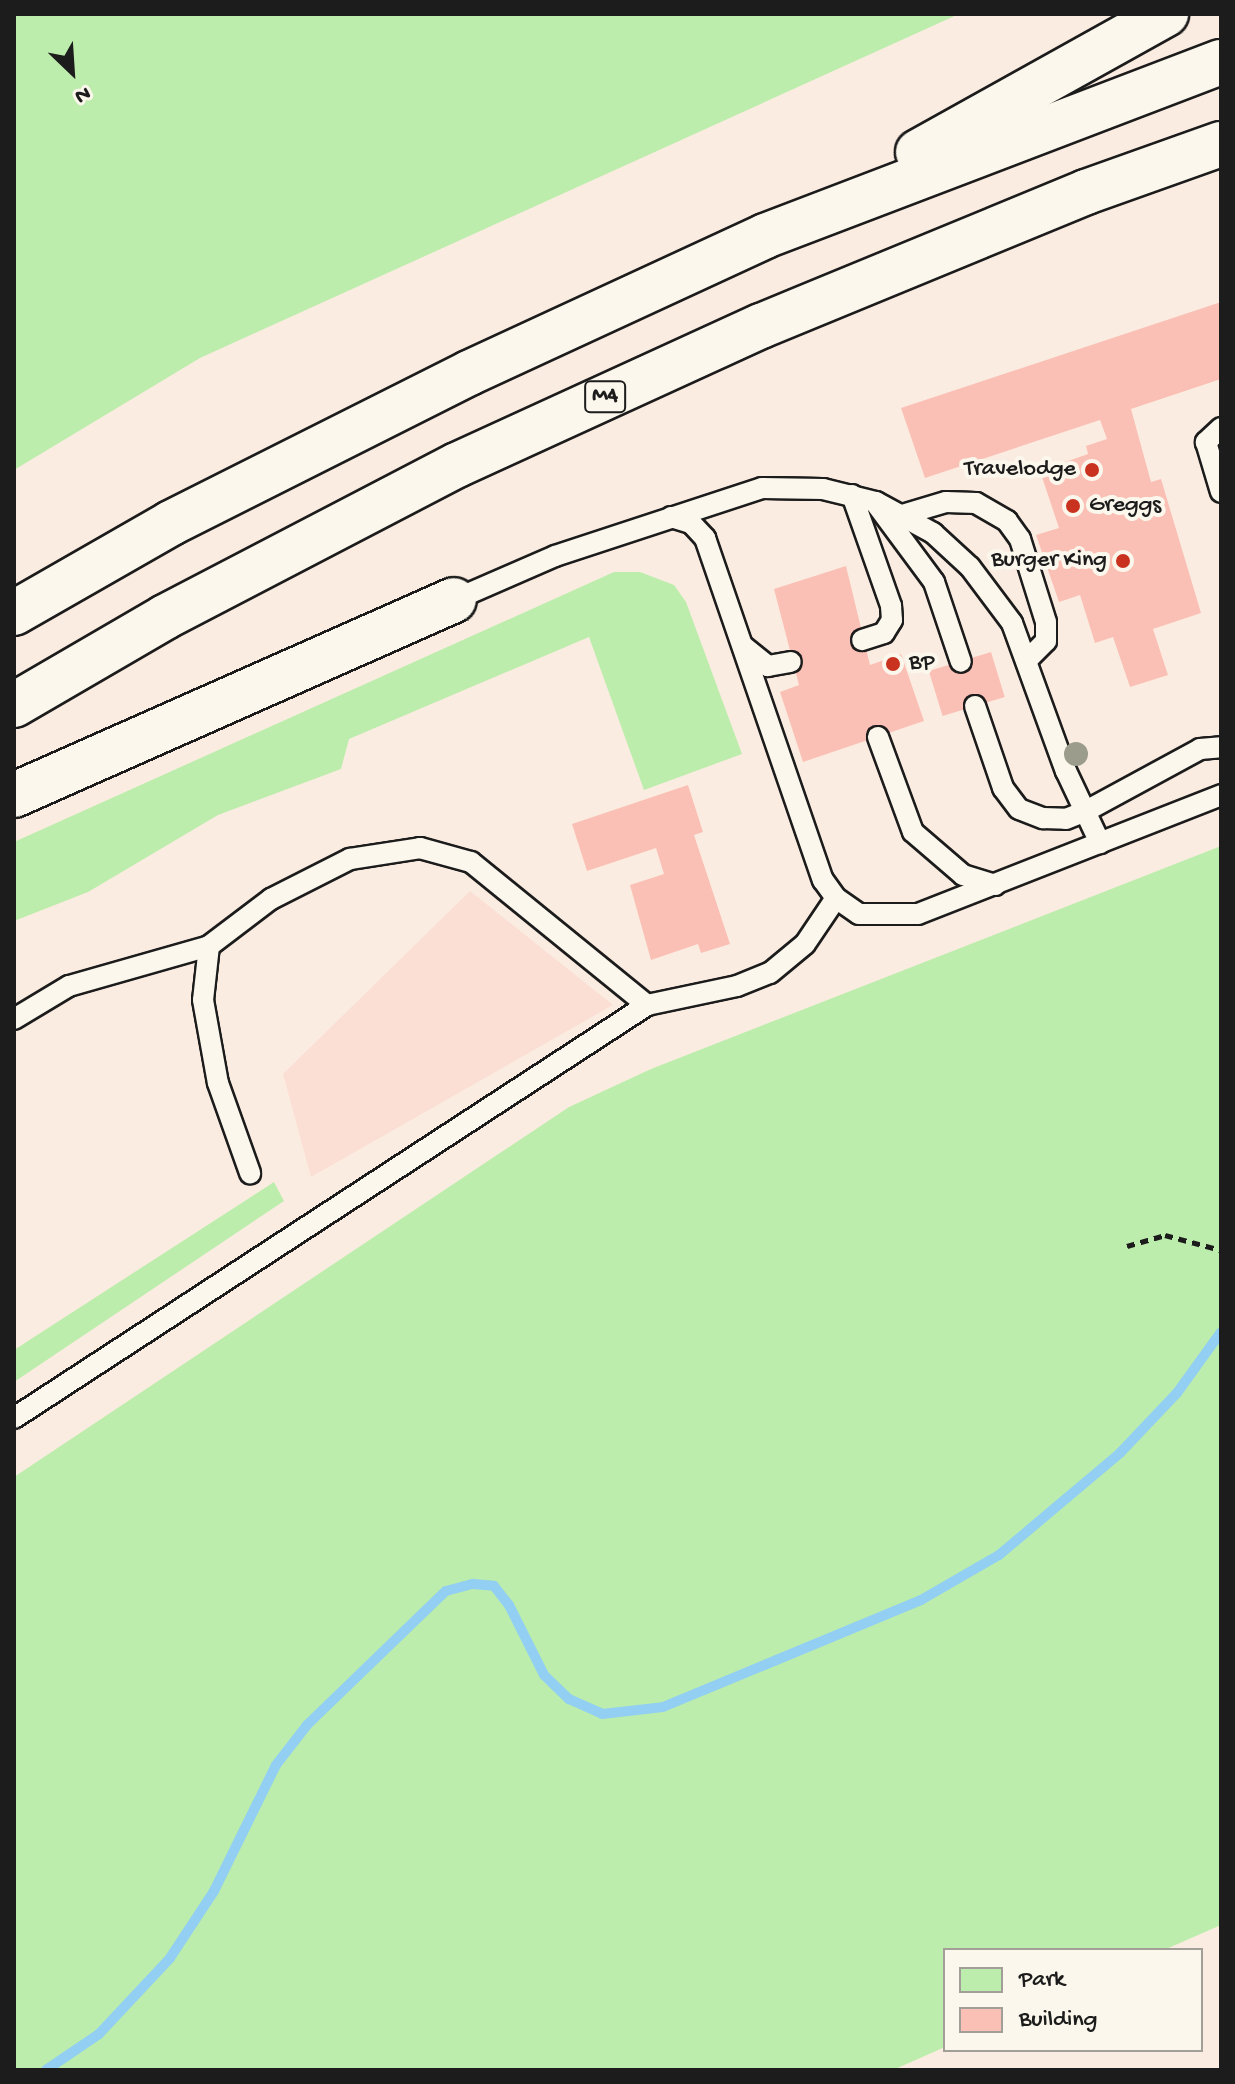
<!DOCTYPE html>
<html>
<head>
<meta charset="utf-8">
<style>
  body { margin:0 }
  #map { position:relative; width:1235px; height:2084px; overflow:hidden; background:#fbece1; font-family:"Gochi Hand",sans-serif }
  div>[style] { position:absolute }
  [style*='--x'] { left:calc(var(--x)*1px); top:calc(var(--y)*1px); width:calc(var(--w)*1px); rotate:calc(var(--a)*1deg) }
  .built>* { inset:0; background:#fbdfd4 }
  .green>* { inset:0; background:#bdedac }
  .stream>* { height:10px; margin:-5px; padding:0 5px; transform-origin:5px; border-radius:5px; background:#92cff2 }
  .building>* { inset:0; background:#fbc0b5; transform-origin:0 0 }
  .path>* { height:5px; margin-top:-2.5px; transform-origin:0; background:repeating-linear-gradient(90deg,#1c1c1c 0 8px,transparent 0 14px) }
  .roads { filter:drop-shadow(2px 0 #1c1c1c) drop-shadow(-2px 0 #1c1c1c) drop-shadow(0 2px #1c1c1c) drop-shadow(0 -2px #1c1c1c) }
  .lane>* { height:20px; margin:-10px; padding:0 10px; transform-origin:10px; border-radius:10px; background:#fbf7ec }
  .highway>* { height:44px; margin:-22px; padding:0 22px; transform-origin:22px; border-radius:22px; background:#fbf7ec }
  .trees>* { width:24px; height:24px; margin:-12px; border-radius:50%; background:#9b9c8c }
  .dots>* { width:22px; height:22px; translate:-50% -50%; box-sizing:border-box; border:4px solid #fbf7ec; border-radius:50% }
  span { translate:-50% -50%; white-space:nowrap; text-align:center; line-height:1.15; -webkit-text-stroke:8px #fbf7ec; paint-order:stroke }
  .shield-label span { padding:2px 6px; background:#fbf7ec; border:2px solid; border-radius:6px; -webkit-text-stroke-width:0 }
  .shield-label { font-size:22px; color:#1c1c1c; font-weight:700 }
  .poi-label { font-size:24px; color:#1c1c1c }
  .right { translate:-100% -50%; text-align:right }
  .left { translate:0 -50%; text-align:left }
  .frame { position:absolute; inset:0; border:16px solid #1c1c1c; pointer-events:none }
  .legend { position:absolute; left:943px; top:1948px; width:260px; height:104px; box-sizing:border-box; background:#fbf7ec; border:2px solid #a29f99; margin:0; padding:10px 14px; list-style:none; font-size:24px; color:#1c1c1c }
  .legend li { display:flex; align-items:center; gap:16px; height:40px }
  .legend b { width:40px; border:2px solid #a29f99 }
  .north { position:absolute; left:32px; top:32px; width:80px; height:80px; -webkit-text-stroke:6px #fbf7ec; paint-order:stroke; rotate:155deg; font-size:22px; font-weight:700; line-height:32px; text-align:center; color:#1c1c1c }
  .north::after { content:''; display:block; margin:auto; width:28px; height:36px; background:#1c1c1c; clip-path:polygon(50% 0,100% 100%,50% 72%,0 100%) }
</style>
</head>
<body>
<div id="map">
  <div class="built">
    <div style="clip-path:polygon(470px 891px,613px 1005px,311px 1177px,283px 1074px)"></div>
  </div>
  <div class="green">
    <div style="clip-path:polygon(14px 14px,959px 14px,200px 358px,14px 470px)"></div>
    <div style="clip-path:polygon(614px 572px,640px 572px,674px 585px,686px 602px,742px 754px,644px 790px,589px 637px,349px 739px,341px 769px,218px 815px,88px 892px,14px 921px,14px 842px)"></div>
    <div style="clip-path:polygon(1221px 846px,1221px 1925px,1164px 1950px,945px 1950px,945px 2047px,893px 2070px,14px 2070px,14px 1477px,569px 1107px,651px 1069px)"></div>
    <div style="clip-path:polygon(274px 1182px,284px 1201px,14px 1382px,14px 1350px)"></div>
  </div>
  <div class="stream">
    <div style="--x:46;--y:2070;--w:64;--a:-34.2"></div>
    <div style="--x:99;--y:2034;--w:104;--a:-46.9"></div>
    <div style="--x:170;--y:1958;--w:80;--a:-56.7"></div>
    <div style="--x:214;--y:1891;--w:140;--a:-63.8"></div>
    <div style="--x:276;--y:1765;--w:51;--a:-52.2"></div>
    <div style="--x:307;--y:1725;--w:193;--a:-44"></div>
    <div style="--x:446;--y:1591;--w:28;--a:-15"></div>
    <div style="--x:473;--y:1584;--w:21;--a:5"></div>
    <div style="--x:494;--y:1586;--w:24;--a:52"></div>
    <div style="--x:509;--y:1605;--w:78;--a:63.4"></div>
    <div style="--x:544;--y:1675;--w:35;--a:44"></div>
    <div style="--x:569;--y:1699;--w:36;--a:24"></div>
    <div style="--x:602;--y:1714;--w:61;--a:-6.5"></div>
    <div style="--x:663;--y:1707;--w:279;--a:-22.5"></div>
    <div style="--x:921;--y:1600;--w:90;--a:-30"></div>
    <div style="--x:999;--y:1555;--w:158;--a:-40.1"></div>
    <div style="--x:1120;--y:1453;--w:83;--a:-46.5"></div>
    <div style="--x:1177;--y:1393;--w:75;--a:-54.2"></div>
  </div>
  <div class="building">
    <div style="clip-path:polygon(1221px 302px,1221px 379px,1131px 409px,1151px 482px,1161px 479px,1201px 613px,1153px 629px,1168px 675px,1130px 687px,1113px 637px,1095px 643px,1080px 595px,1059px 602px,1036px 535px,1059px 528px,1040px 471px,1088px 454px,1086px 446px,1107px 439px,1100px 420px,925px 478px,901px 408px)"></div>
    <div style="clip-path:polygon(846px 566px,870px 665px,901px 654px,924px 721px,803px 762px,780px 692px,799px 685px,774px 589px)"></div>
    <div style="left:991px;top:652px;width:47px;height:65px;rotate:73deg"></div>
    <div style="clip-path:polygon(688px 785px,703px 832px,694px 835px,730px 944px,701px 953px,698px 944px,651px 960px,630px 885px,664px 874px,656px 848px,587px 871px,572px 824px)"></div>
  </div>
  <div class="path">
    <div style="--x:1127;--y:1246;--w:40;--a:-16"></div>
    <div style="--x:1165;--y:1235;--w:58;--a:15"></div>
  </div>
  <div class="roads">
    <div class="lane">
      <div style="--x:1221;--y:428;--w:21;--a:137"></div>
      <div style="--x:1206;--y:442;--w:52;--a:73.3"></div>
      <div style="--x:852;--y:495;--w:118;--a:70.6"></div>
      <div style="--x:891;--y:606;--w:14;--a:86"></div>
      <div style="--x:892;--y:620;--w:15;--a:122"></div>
      <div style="--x:884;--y:633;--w:23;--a:162"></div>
      <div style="--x:877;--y:505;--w:96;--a:53.5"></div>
      <div style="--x:934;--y:582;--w:84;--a:71.4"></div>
      <div style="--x:902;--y:515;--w:46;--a:-16.5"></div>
      <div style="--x:946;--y:502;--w:30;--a:2"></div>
      <div style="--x:976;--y:503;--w:36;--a:30"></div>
      <div style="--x:1007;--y:521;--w:22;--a:54"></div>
      <div style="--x:1020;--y:539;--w:87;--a:72.6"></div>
      <div style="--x:1046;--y:622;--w:19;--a:90"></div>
      <div style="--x:1046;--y:641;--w:24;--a:135"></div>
      <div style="--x:671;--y:517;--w:21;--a:17"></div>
      <div style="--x:691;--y:523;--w:21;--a:47"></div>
      <div style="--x:705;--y:538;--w:362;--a:71"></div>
      <div style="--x:823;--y:880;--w:22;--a:54"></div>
      <div style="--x:836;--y:898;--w:28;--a:35"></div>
      <div style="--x:859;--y:914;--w:59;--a:0"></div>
      <div style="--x:918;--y:914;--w:326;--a:-21.4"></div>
      <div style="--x:454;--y:600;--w:110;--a:-23.5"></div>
      <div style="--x:555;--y:556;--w:218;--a:-18.2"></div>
      <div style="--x:762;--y:488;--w:61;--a:0.9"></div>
      <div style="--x:823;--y:489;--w:55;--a:13.8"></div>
      <div style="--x:876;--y:502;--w:65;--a:28.5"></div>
      <div style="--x:933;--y:533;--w:50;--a:42.6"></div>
      <div style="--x:970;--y:567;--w:70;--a:53.1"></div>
      <div style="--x:1012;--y:623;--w:158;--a:70"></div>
      <div style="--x:1066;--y:771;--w:80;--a:64.7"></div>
      <div style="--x:743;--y:646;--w:32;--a:39"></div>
      <div style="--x:768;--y:666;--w:23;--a:-10"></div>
      <div style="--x:975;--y:706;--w:87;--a:71.1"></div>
      <div style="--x:1003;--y:788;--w:26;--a:53"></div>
      <div style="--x:1019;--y:809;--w:26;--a:21"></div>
      <div style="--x:1043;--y:818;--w:23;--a:2"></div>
      <div style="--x:1066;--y:819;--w:22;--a:-22"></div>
      <div style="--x:1086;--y:811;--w:130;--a:-28.5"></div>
      <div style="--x:1200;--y:749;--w:21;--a:-5"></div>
      <div style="--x:878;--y:737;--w:101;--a:69.8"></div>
      <div style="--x:913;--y:832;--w:66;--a:40.7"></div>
      <div style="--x:963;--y:875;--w:34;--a:17"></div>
      <div style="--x:209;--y:946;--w:54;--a:96.3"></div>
      <div style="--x:203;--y:1000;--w:84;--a:79.8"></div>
      <div style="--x:218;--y:1083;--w:96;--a:70.4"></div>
      <div style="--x:14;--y:1019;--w:64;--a:-31"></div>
      <div style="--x:69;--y:986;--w:146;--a:-15.9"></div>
      <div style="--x:209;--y:946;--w:78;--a:-37.2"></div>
      <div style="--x:271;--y:899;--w:89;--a:-26.9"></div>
      <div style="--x:350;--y:859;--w:71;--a:-8.9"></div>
      <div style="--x:420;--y:848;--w:53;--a:15.4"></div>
      <div style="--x:471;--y:862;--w:227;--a:39.1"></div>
      <div style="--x:14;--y:1418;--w:756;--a:-33.12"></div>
      <div style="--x:647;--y:1005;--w:92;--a:-11.9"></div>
      <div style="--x:737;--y:986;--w:35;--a:-22"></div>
      <div style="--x:770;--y:973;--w:45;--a:-39.6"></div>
      <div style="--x:805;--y:944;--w:55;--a:-56"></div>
    </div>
    <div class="highway">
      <div style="--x:918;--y:152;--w:284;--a:-29.1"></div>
      <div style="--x:14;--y:613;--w:181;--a:-29.8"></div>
      <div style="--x:171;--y:523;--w:334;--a:-26.7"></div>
      <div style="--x:469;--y:373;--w:326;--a:-24.8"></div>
      <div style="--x:765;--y:236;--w:488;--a:-20.9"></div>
      <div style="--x:14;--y:705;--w:175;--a:-30.2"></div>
      <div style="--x:165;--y:617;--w:329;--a:-27.5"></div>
      <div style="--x:457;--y:465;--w:334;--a:-24.6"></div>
      <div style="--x:761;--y:326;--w:352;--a:-22.4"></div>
      <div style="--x:1086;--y:192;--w:143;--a:-19.6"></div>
      <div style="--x:14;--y:795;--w:481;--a:-23.9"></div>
    </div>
  </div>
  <div class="trees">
    <div style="left:1076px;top:754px"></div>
  </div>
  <div class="dots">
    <div style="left:1092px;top:470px;background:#c8321e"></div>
    <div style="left:1073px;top:506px;background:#c8321e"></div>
    <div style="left:1123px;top:561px;background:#c8321e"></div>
    <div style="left:893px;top:664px;background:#c8321e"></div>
  </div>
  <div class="shield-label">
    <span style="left:605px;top:397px">M4</span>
  </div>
  <div class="poi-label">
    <span class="right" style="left:1076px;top:470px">Travelodge</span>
    <span class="left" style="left:1089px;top:506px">Greggs</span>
    <span class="right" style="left:1107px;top:561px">Burger King</span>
    <span class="left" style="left:909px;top:664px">BP</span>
  </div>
  <div class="frame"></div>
  <ul class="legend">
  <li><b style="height:22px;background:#bdedac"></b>Park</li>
  <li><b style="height:22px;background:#fbc0b5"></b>Building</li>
  </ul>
  <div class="north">N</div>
</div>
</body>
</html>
